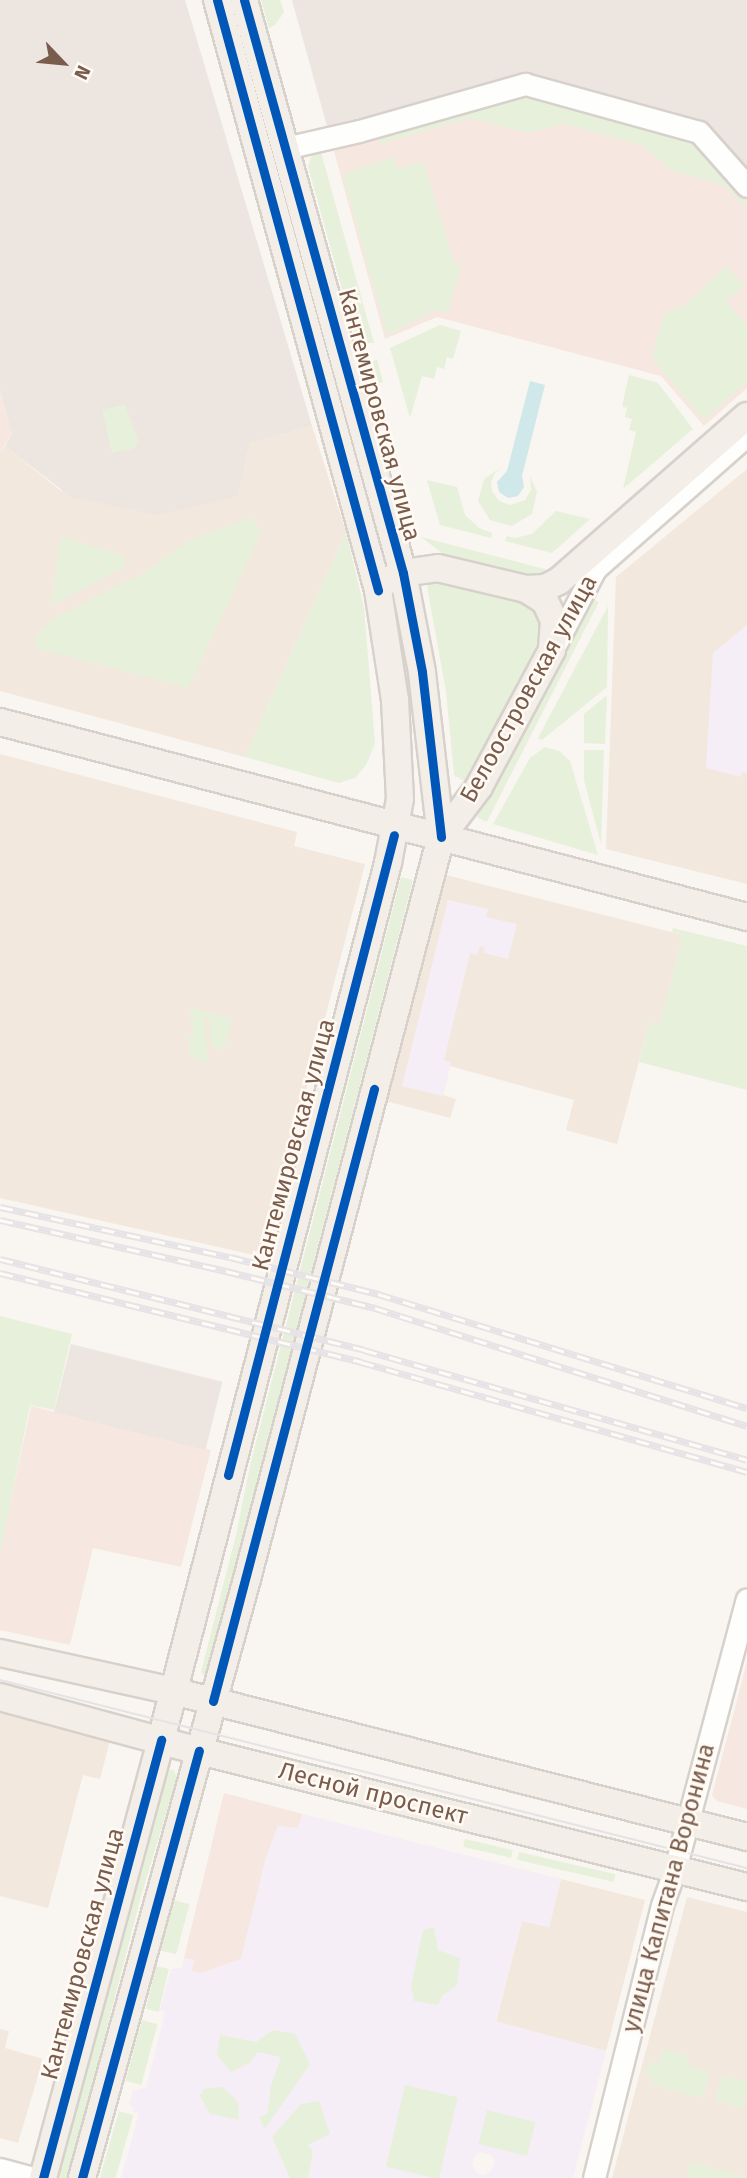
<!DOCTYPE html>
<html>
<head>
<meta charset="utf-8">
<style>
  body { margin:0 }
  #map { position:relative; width:747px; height:2178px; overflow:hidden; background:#f9f5f0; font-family:"Fira Sans",sans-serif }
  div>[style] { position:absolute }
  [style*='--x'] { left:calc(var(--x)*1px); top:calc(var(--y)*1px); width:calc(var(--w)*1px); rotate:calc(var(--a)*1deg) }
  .residential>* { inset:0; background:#f2e8de }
  .commercial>* { inset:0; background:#f6e8e1 }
  .industrial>* { inset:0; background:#ede5e0; transform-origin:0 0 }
  .education>* { inset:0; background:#f6eef6 }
  .green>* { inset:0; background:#e7f0db; transform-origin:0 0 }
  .water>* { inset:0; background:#d0e8ea }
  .roads { filter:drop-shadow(2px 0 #d7d1cb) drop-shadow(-2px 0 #d7d1cb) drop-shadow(0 2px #d7d1cb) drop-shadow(0 -2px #d7d1cb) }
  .minor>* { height:21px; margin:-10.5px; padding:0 10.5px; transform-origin:10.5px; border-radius:10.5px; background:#fefefd }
  .major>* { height:26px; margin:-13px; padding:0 13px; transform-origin:13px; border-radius:13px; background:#f3eee8 }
  .tram>* { height:2px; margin:-1px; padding:0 1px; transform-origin:1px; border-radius:1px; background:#e6e3e7 }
  .rail>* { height:7px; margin-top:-3.5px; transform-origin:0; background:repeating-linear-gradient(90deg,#fffaf3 0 13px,#e6e3e7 0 26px); box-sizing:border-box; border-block:2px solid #e6e3e7 }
  .cycleway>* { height:9px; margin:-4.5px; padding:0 4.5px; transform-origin:4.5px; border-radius:4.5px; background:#0057b8 }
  span { translate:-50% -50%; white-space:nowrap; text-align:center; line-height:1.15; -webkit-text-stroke:5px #fffaf3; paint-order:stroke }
  .street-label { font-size:24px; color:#7a5c4d }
  .north { position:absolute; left:28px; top:28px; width:70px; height:70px; -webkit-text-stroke:5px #fffaf3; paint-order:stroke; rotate:116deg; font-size:19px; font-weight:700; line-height:28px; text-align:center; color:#7a5c4d }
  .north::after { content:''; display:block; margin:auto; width:24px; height:32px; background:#7a5c4d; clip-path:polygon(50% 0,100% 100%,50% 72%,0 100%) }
</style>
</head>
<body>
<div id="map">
  <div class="residential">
    <div style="clip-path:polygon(312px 426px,346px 532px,245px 757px,0 691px,0 452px,5px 446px,61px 491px,238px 496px,250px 443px)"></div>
    <div style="clip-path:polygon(747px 469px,747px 884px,606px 849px,616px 577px)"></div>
    <div style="clip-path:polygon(0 754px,297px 832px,294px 846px,365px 864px,269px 1233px,254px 1255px,0 1198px)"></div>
    <div style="clip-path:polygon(446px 875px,683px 935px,660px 1025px,649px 1023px,617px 1144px,566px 1130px,574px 1100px,450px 1066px,443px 1095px,456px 1099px,450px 1118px,386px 1101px)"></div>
    <div style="clip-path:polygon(0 1713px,110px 1740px,100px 1779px,83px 1775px,48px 1908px,0 1896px)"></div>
    <div style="clip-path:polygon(561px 1879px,645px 1900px,606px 2051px,496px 2022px,522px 1921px,549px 1927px)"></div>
    <div style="clip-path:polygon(687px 1897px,747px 1912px,747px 2178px,612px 2178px)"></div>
    <div style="clip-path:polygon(0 2029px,9px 2031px,5px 2048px,43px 2059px,18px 2143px,0 2138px)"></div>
  </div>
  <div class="commercial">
    <div style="clip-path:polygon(530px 93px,691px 138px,747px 198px,747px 388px,704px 426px,661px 376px,437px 317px,385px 339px,334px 151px)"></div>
    <div style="clip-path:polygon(0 390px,12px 434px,0 452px)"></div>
    <div style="clip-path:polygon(31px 1406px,211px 1450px,181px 1567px,93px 1548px,70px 1645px,0 1630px,0 1552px)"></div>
    <div style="clip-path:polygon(747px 1662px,747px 1809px,717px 1801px,712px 1795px)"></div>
    <div style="clip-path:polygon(224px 1793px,303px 1814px,298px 1829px,278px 1826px,266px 1858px,241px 1959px,202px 1973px,191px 1971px,194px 1960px,184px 1958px)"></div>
  </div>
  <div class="industrial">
    <div style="clip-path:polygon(0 0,185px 0,312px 426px,250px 443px,238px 496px,158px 515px,71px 497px,5px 446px,12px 434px,0 390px)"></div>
    <div style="clip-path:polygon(292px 0,747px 0,747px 174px,703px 125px,525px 77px,327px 126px)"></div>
    <div style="left:71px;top:1344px;width:156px;height:70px;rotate:14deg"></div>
  </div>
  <div class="education">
    <div style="clip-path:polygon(747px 625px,747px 773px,742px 772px,741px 777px,706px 768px,713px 653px)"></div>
    <div style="clip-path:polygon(448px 900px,488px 909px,486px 917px,517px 924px,508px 959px,484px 953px,485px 948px,480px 946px,477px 955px,470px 953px,444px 1060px,451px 1062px,443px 1096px,402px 1086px)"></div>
    <div style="clip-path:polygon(evenodd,303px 1814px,561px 1879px,549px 1927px,522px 1921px,496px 2021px,606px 2051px,573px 2178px,121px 2178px,139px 2113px,132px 2111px,133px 2107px,129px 2105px,133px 2090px,146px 2088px,165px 2012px,160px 2010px,171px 1969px,182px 1968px,184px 1958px,194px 1960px,192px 1971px,202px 1973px,241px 1959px,266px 1858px,278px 1826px,298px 1828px,303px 1814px,481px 2152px,492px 2156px,495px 2163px,490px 2172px,483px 2175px,476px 2172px,472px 2163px,475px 2156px,481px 2152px)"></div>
  </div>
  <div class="green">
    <div style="clip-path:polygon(261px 0,280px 0,284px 12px,275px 25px,269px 28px)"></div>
    <div style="clip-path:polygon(530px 96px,689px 141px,747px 202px,747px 209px,724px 185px,672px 171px,642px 145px,563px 124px,528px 133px,470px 118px,380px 144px,378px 138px)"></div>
    <div style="clip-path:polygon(320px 149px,374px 343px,357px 343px,308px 166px,313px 152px)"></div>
    <div style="clip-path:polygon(393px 157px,398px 169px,423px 161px,454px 263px,461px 265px,448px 313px,436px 310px,387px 335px,343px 174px)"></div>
    <div style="clip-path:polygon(726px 266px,744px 285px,726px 302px,747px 325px,747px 382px,704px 420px,652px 359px,663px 316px,677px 306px,681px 309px)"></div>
    <div style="clip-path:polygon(440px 325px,461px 331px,453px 359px,447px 357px,444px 369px,437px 367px,434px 379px,422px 376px,410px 418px,390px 348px)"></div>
    <div style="clip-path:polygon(377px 359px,383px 382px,370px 387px,363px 367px)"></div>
    <div style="clip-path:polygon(629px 375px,658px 383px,693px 429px,623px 489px,636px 432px,629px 430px,632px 419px,625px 417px,627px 408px,622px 406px)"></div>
    <div style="clip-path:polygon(125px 404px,138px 441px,135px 448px,112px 453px,102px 410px)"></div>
    <div style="clip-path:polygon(503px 466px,495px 473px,491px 482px,492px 491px,499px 501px,510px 505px,525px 500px,531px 490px,530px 476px,537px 492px,532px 514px,512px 526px,490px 520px,478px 501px,484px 479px)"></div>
    <div style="clip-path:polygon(427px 480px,457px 487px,465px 515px,479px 528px,492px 533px,491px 538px,440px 525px)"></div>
    <div style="clip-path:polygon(556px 511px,590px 519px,552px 553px,505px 541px,507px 536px,515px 538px,532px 534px)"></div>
    <div style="clip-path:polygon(253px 517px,261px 533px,188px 688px,36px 648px,36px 635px,53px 619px,144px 573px,189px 541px)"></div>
    <div style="clip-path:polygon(346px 532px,364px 608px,375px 743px,366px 765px,355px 778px,339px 783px,245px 757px)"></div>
    <div style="clip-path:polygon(61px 536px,124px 556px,125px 566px,51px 606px)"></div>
    <div style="clip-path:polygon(421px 537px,545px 569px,545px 574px,532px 577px,442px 553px)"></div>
    <div style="clip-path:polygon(432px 580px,529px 604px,536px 607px,545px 630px,466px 780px,462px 780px,454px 775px,446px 691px,427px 587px)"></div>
    <div style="left:589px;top:597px;width:11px;height:247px;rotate:27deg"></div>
    <div style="clip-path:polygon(608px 606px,607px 687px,542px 740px,538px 738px)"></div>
    <div style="clip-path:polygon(607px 695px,605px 744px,584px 743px,584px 714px)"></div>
    <div style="clip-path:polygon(545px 747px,559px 751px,570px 761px,598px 855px,493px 824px,530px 758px)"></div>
    <div style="clip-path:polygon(584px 750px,604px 750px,601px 844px,584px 780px)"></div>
    <div style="clip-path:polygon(401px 877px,413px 880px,207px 1673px,204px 1675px,201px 1672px,236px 1535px,250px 1466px)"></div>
    <div style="clip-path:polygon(673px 928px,747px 946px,747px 1090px,639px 1062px,649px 1022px,660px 1024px,683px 935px,672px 932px)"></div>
    <div style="clip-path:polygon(190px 1008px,232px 1019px,224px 1050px,212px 1047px,209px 1018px,204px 1017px,208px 1062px,190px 1057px,188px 1036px,193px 1037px)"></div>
    <div style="clip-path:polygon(0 1316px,72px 1334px,54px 1410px,30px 1405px,0 1555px)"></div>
    <div style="clip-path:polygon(173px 1769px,177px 1777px,141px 1896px,68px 2178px,55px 2178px,165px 1773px)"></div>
    <div style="left:465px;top:1839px;width:49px;height:8px;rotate:13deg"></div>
    <div style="left:519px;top:1852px;width:99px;height:8px;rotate:13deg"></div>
    <div style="left:174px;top:1900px;width:16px;height:52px;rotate:15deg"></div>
    <div style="clip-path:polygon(434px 1927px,438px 1950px,460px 1958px,457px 1985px,442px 1996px,438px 2005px,414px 2001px,411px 1986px,423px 1930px)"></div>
    <div style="left:156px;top:1966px;width:13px;height:44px;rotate:13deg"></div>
    <div style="left:142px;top:2020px;width:16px;height:63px;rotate:15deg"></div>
    <div style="clip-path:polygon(273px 2030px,295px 2034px,310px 2064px,265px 2129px,259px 2117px,267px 2114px,271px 2086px,281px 2057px,257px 2052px,251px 2062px,231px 2072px,217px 2055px,220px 2035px,256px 2042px)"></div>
    <div style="clip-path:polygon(662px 2049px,689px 2056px,687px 2066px,710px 2072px,703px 2098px,653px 2085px,654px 2079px,645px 2077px,648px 2062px,659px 2064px)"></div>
    <div style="clip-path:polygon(722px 2075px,747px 2082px,744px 2108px,715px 2101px)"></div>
    <div style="left:405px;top:2085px;width:54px;height:84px;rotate:13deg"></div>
    <div style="clip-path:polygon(223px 2087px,238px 2102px,239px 2120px,210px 2114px,200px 2096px,204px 2089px)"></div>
    <div style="clip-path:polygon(319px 2101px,330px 2134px,308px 2145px,313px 2151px,308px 2178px,290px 2178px,272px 2137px,301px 2104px)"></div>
    <div style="left:487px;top:2110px;width:50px;height:35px;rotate:14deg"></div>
    <div style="left:119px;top:2111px;width:15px;height:69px;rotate:16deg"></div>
    <div style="clip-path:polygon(690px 2162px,747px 2177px,747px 2178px,686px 2178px)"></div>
  </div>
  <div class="water">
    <div style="clip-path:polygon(530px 381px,545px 385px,522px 476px,524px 487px,518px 496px,508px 498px,499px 492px,497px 482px,507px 471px)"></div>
  </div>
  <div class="roads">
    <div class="minor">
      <div style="--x:285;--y:148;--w:76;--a:-12.9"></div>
      <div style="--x:359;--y:131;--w:173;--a:-15.8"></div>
      <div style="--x:525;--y:84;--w:180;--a:15.4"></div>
      <div style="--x:699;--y:132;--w:72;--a:48.4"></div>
      <div style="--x:555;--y:645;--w:86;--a:-62.2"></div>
      <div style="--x:595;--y:569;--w:203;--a:-41.4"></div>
      <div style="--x:0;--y:2169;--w:34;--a:15"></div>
      <div style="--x:594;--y:2178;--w:281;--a:-76"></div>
      <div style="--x:662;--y:1905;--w:38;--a:-70"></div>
      <div style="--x:675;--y:1869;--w:279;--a:-75.1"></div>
    </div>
    <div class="major">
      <div style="--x:387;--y:581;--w:18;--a:-27"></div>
      <div style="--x:403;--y:573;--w:35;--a:-8"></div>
      <div style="--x:438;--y:568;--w:90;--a:13.4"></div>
      <div style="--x:526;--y:589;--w:22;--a:32"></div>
      <div style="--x:545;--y:601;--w:21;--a:65"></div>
      <div style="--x:554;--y:620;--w:30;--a:94"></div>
      <div style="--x:552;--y:650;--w:155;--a:118.1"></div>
      <div style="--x:479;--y:787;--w:63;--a:127.2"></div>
      <div style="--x:526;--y:589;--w:19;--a:-3"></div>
      <div style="--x:545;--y:588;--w:16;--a:-27"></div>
      <div style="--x:559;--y:581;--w:250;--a:-41.3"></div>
      <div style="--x:0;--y:722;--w:772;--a:14.63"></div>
      <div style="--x:0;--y:1653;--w:177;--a:12.4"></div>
      <div style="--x:173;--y:1691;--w:592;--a:14.27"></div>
      <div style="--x:0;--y:1697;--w:206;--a:15.2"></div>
      <div style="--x:199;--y:1751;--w:565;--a:13.94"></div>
      <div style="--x:43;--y:2178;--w:454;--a:-74.9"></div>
      <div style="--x:161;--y:1740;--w:906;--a:-75.49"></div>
      <div style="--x:388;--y:863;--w:65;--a:-79.4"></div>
      <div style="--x:400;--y:799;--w:99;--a:-92.9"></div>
      <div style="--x:395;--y:700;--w:111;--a:-98.8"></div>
      <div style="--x:378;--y:590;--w:612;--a:-105.26"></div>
      <div style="--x:82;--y:2178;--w:621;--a:-74.6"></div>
      <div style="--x:247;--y:1579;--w:767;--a:-75.35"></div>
      <div style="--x:441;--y:837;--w:166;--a:-96.6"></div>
      <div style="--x:422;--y:672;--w:101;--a:-100.9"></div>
      <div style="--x:403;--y:573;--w:595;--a:-105.51"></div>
    </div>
  </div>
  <div class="tram">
    <div style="--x:0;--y:1680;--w:770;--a:14.13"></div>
  </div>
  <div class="rail">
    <div style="--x:0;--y:1207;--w:235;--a:12.3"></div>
    <div style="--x:230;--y:1257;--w:153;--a:14"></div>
    <div style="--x:378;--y:1294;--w:386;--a:17.2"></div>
    <div style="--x:0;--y:1220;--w:232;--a:12.7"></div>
    <div style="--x:226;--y:1271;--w:154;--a:13.9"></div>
    <div style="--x:375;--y:1308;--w:390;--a:17.6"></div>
    <div style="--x:0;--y:1259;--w:375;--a:14"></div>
    <div style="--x:364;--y:1350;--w:398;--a:16"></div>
    <div style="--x:0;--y:1273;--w:372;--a:13.8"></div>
    <div style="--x:361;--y:1362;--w:401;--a:15.9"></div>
  </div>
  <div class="cycleway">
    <div style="--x:217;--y:0;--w:612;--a:74.74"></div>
    <div style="--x:244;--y:0;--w:595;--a:74.49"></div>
    <div style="--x:403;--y:573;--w:101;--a:79.1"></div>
    <div style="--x:422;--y:672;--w:166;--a:83.4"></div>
    <div style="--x:228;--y:1475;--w:661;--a:-75.46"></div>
    <div style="--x:213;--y:1701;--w:633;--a:-75.26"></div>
    <div style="--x:43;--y:2178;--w:454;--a:-74.9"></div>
    <div style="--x:82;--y:2178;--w:443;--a:-74.7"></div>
  </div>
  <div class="street-label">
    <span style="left:379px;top:415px;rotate:75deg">Кантемировская улица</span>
    <span style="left:529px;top:689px;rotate:-61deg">Белоостровская улица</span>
    <span style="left:294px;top:1145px;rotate:-75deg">Кантемировская улица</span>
    <span style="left:373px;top:1794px;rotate:14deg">Лесной проспект</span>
    <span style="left:669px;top:1888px;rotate:-75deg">улица Капитана Воронина</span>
    <span style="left:83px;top:1954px;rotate:-75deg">Кантемировская улица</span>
  </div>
  <div class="north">N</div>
</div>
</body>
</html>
